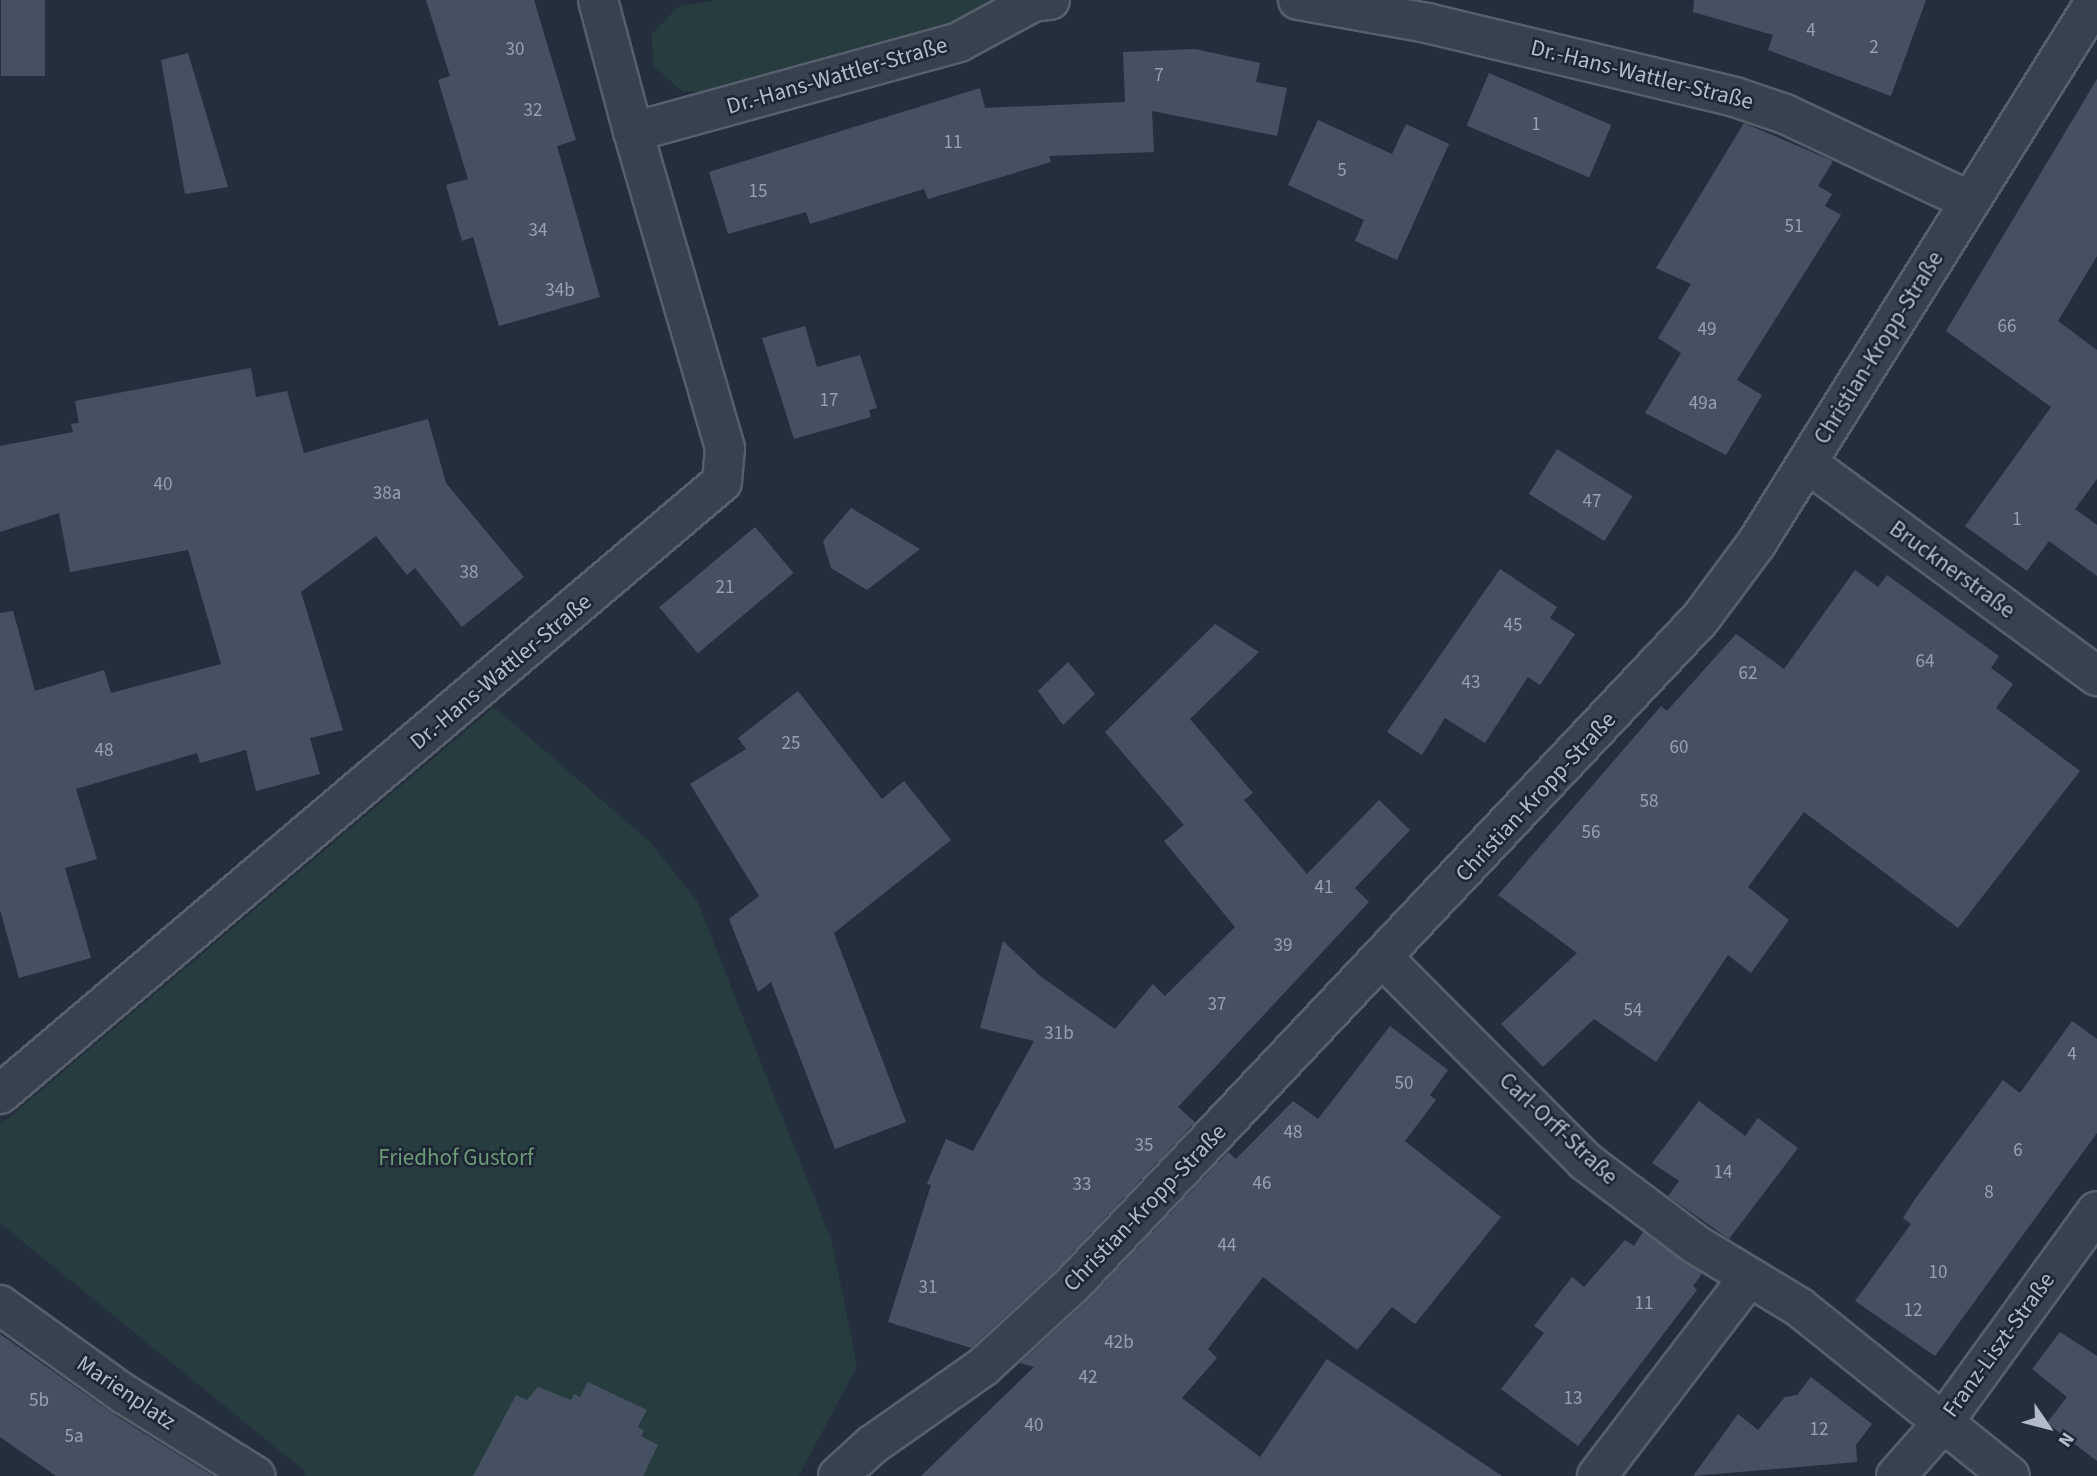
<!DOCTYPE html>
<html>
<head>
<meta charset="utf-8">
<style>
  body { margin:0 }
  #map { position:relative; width:2097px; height:1476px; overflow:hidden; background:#242f3e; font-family:"Source Sans 3",sans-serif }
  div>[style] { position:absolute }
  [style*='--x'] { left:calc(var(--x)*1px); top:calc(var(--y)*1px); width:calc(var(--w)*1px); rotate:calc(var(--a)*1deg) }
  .green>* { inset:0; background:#263c3f }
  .building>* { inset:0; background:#455162; transform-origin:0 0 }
  .roads { filter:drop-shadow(2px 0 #565f6c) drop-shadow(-2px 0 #565f6c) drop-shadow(0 2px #565f6c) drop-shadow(0 -2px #565f6c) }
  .street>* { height:38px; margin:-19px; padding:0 19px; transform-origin:19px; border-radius:19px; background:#38414e }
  span { translate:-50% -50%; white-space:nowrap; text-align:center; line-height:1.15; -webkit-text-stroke:5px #1d2633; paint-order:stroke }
  .number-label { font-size:19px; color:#98a1af }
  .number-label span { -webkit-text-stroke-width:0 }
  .street-label { font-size:23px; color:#b4bcc9 }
  .park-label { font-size:23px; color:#6b9a76 }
  .north { position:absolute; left:2013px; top:1392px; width:70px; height:70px; -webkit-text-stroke:5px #1d2633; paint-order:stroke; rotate:125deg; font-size:19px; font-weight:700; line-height:28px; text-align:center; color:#b4bcc9 }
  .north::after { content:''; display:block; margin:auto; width:24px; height:32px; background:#b4bcc9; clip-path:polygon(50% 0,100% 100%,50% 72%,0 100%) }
</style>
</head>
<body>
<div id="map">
  <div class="green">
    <div style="clip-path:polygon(717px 0,998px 0,1000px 10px,700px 92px,682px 91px,653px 65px,652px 34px,678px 7px)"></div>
    <div style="clip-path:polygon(494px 707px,650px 842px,697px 901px,832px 1242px,857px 1366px,799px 1476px,304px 1476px,306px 1472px,0 1223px,0 1125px)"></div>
  </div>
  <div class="building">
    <div style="left:1px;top:0;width:44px;height:76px"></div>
    <div style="clip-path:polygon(426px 0,534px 0,576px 140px,557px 146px,600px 297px,499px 326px,473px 237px,462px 241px,446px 185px,468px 179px,438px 80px,450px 76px)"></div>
    <div style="clip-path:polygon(1694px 0,1926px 0,1891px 96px,1768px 50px,1773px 35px,1693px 12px)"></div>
    <div style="clip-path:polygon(1195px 49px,1260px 63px,1256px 82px,1287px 88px,1277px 136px,1152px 111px,1154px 152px,1049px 156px,1051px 162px,928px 199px,924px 189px,810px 224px,806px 212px,728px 234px,709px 172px,980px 88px,985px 108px,1125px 102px,1123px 52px)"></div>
    <div style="clip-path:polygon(188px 53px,228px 187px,185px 194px,161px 60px)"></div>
    <div style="left:1489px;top:73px;width:133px;height:57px;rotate:23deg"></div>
    <div style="clip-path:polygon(2097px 79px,2097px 256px,2058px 321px,2097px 350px,2097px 479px,2075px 509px,2097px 525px,2097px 576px,2049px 541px,2027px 571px,1965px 526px,2051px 407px,1946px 331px)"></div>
    <div style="clip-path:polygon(1318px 120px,1392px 154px,1406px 124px,1449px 144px,1397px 260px,1355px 241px,1364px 220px,1288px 185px)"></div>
    <div style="clip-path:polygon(1744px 123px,1833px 161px,1818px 186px,1832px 194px,1825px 206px,1841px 215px,1737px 380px,1762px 395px,1726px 455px,1645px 413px,1681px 353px,1658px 338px,1691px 284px,1656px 268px)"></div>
    <div style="clip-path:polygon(805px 326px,817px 367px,860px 355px,877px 408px,869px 410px,871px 417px,794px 439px,762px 338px)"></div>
    <div style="clip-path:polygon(251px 368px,256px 397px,287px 391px,304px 453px,428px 419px,446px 483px,524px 577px,462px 627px,415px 568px,407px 575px,376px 536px,301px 592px,343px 730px,310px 738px,320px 774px,256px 791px,246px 750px,200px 763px,197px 753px,76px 789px,97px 859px,65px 868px,91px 958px,19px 978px,0 910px,0 613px,13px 611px,35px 691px,104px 670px,111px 693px,221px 664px,188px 550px,70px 572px,59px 513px,0 532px,0 446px,73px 432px,71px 424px,79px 423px,75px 401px)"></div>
    <div style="left:1557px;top:449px;width:89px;height:53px;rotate:32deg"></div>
    <div style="clip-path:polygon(851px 508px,920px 549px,867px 590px,831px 568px,823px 541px)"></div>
    <div style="left:755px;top:527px;width:60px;height:125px;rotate:50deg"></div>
    <div style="clip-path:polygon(1500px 569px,1557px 607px,1550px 618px,1575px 634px,1540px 685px,1528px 677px,1485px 743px,1445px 718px,1422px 755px,1387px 732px)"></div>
    <div style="clip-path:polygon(1855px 570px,1878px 587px,1887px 575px,1999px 656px,1991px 668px,2013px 684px,1996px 708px,2080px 771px,1958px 928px,1804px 812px,1748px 887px,1789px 920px,1751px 973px,1728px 955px,1656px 1062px,1594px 1019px,1543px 1067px,1501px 1024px,1577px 953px,1498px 895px,1661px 706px,1667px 711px,1736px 634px,1784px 669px)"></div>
    <div style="clip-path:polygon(1215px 624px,1259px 652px,1190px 719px,1253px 793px,1244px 800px,1307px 874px,1379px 800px,1410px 830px,1355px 888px,1369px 902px,1178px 1107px,1195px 1122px,1058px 1268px,971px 1348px,888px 1322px,931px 1185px,927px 1184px,946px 1139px,973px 1151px,1034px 1041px,980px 1028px,1003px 941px,1040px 976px,1115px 1029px,1153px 984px,1165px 996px,1235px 927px,1164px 841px,1184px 825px,1105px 732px)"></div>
    <div style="clip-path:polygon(1068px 662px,1095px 694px,1063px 725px,1038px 691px)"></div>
    <div style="clip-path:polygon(798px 691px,882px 799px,904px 781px,951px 840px,834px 933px,906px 1122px,835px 1149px,771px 982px,758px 992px,729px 919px,759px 896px,690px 784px,746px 749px,738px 738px)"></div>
    <div style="clip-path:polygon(2072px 1021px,2097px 1039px,2097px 1133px,1935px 1356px,1855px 1301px,1911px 1224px,1903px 1218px,1915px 1199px,2003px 1080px,2020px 1093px)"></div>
    <div style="clip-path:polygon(1390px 1026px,1448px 1070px,1430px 1095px,1436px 1100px,1405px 1141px,1501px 1217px,1415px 1324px,1392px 1307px,1357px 1350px,1263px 1277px,1208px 1349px,1217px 1358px,1182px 1398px,1260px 1457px,1327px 1359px,1502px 1476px,921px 1476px,1034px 1367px,1020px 1363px,1089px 1299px,1228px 1152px,1236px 1159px,1293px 1101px,1318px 1119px)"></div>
    <div style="clip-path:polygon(1699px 1101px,1745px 1136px,1758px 1118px,1798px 1148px,1729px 1239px,1668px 1196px,1679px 1181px,1652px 1163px)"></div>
    <div style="clip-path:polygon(1643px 1232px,1702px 1274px,1693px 1286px,1697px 1290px,1578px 1446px,1501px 1389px,1544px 1333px,1534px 1326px,1572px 1277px,1584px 1287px,1625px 1240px,1634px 1246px)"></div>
    <div style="clip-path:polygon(2060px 1332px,2097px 1356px,2097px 1461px,2047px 1423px,2067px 1397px,2032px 1369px)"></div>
    <div style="clip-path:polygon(0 1334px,118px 1417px,213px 1476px,56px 1476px,0 1437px)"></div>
    <div style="clip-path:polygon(1811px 1377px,1872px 1424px,1856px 1445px,1857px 1462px,1693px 1476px,1738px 1414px,1758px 1430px,1785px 1397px,1797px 1395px)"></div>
    <div style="clip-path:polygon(588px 1382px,647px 1410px,638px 1427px,644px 1431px,641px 1436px,658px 1445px,643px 1476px,473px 1476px,516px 1395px,527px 1400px,538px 1387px,571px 1400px,574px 1394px,580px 1397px)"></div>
  </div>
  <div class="roads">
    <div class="street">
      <div style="--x:598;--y:0;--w:137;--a:75.1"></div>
      <div style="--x:633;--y:132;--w:338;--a:-15.4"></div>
      <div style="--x:959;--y:42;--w:84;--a:-28.4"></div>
      <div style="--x:1033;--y:2;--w:17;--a:-7"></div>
      <div style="--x:1298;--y:0;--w:131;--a:10.1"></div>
      <div style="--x:1427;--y:23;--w:317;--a:13.5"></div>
      <div style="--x:1735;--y:97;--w:53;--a:18.8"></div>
      <div style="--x:1785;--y:114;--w:204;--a:25.2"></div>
      <div style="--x:1807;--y:463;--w:360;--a:36.3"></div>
      <div style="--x:1383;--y:958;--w:286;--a:45.1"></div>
      <div style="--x:1585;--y:1161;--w:138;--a:37"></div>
      <div style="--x:1695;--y:1244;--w:122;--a:31.2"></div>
      <div style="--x:1799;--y:1307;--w:270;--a:38.7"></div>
      <div style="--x:0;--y:1094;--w:946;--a:-40.29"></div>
      <div style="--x:722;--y:482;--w:34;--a:-85"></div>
      <div style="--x:725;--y:448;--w:329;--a:-106.2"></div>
      <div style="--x:0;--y:1305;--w:153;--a:35.7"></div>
      <div style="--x:124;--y:1394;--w:155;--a:32"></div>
      <div style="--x:838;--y:1476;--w:46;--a:-42.4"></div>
      <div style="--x:872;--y:1445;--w:136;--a:-35.1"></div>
      <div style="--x:983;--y:1367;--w:122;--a:-42.7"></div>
      <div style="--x:1073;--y:1284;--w:915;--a:-46.68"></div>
      <div style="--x:1701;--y:618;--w:92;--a:-53.4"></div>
      <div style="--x:1756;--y:544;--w:642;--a:-57.99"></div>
      <div style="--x:1597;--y:1476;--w:250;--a:-52.6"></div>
      <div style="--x:1896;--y:1476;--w:69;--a:-48.5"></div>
      <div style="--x:1942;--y:1424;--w:263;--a:-54"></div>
    </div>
  </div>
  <div class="number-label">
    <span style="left:1811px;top:31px">4</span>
    <span style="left:1874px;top:48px">2</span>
    <span style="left:515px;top:50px">30</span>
    <span style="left:1159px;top:76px">7</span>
    <span style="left:533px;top:111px">32</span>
    <span style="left:1536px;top:125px">1</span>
    <span style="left:953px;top:143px">11</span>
    <span style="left:1342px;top:171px">5</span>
    <span style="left:758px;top:192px">15</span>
    <span style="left:1794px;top:227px">51</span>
    <span style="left:538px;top:231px">34</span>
    <span style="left:560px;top:291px">34b</span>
    <span style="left:2007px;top:327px">66</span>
    <span style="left:1707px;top:330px">49</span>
    <span style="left:829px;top:401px">17</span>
    <span style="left:1703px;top:404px">49a</span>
    <span style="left:163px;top:485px">40</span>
    <span style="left:387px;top:494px">38a</span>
    <span style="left:1592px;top:502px">47</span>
    <span style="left:2017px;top:520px">1</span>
    <span style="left:469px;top:573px">38</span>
    <span style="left:725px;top:588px">21</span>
    <span style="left:1513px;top:626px">45</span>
    <span style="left:1925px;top:662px">64</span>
    <span style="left:1748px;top:674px">62</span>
    <span style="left:1471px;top:683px">43</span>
    <span style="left:791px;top:744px">25</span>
    <span style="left:1679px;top:748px">60</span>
    <span style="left:104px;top:751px">48</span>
    <span style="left:1649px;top:802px">58</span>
    <span style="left:1591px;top:833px">56</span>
    <span style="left:1324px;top:888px">41</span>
    <span style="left:1283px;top:946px">39</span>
    <span style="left:1217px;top:1005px">37</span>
    <span style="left:1633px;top:1011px">54</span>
    <span style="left:1059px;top:1034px">31b</span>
    <span style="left:2072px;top:1055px">4</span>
    <span style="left:1404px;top:1084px">50</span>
    <span style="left:1293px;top:1133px">48</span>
    <span style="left:1144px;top:1146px">35</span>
    <span style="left:2018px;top:1151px">6</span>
    <span style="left:1723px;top:1173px">14</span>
    <span style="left:1262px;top:1184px">46</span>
    <span style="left:1082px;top:1185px">33</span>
    <span style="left:1989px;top:1193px">8</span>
    <span style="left:1227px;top:1246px">44</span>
    <span style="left:1938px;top:1273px">10</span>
    <span style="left:928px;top:1288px">31</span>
    <span style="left:1644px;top:1304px">11</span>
    <span style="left:1913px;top:1311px">12</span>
    <span style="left:1119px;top:1343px">42b</span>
    <span style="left:1088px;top:1378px">42</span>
    <span style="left:1573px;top:1399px">13</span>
    <span style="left:39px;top:1401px">5b</span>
    <span style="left:1034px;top:1426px">40</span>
    <span style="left:1819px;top:1430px">12</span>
    <span style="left:74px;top:1437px">5a</span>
  </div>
  <div class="street-label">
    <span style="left:1642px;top:75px;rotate:14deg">Dr.-Hans-Wattler-Straße</span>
    <span style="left:837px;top:76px;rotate:-16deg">Dr.-Hans-Wattler-Straße</span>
    <span style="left:1879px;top:348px;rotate:-58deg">Christian-Kropp-Straße</span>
    <span style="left:1952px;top:570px;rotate:36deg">Brucknerstraße</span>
    <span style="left:501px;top:672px;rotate:-40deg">Dr.-Hans-Wattler-Straße</span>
    <span style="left:1536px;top:797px;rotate:-47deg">Christian-Kropp-Straße</span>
    <span style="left:1558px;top:1129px;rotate:43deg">Carl-Orff-Straße</span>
    <span style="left:1145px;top:1208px;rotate:-46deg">Christian-Kropp-Straße</span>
    <span style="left:1999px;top:1345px;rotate:-54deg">Franz-Liszt-Straße</span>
    <span style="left:126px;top:1393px;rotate:34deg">Marienplatz</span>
  </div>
  <div class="park-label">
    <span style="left:456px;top:1158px">Friedhof Gustorf</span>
  </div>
  <div class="north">N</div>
</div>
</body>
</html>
